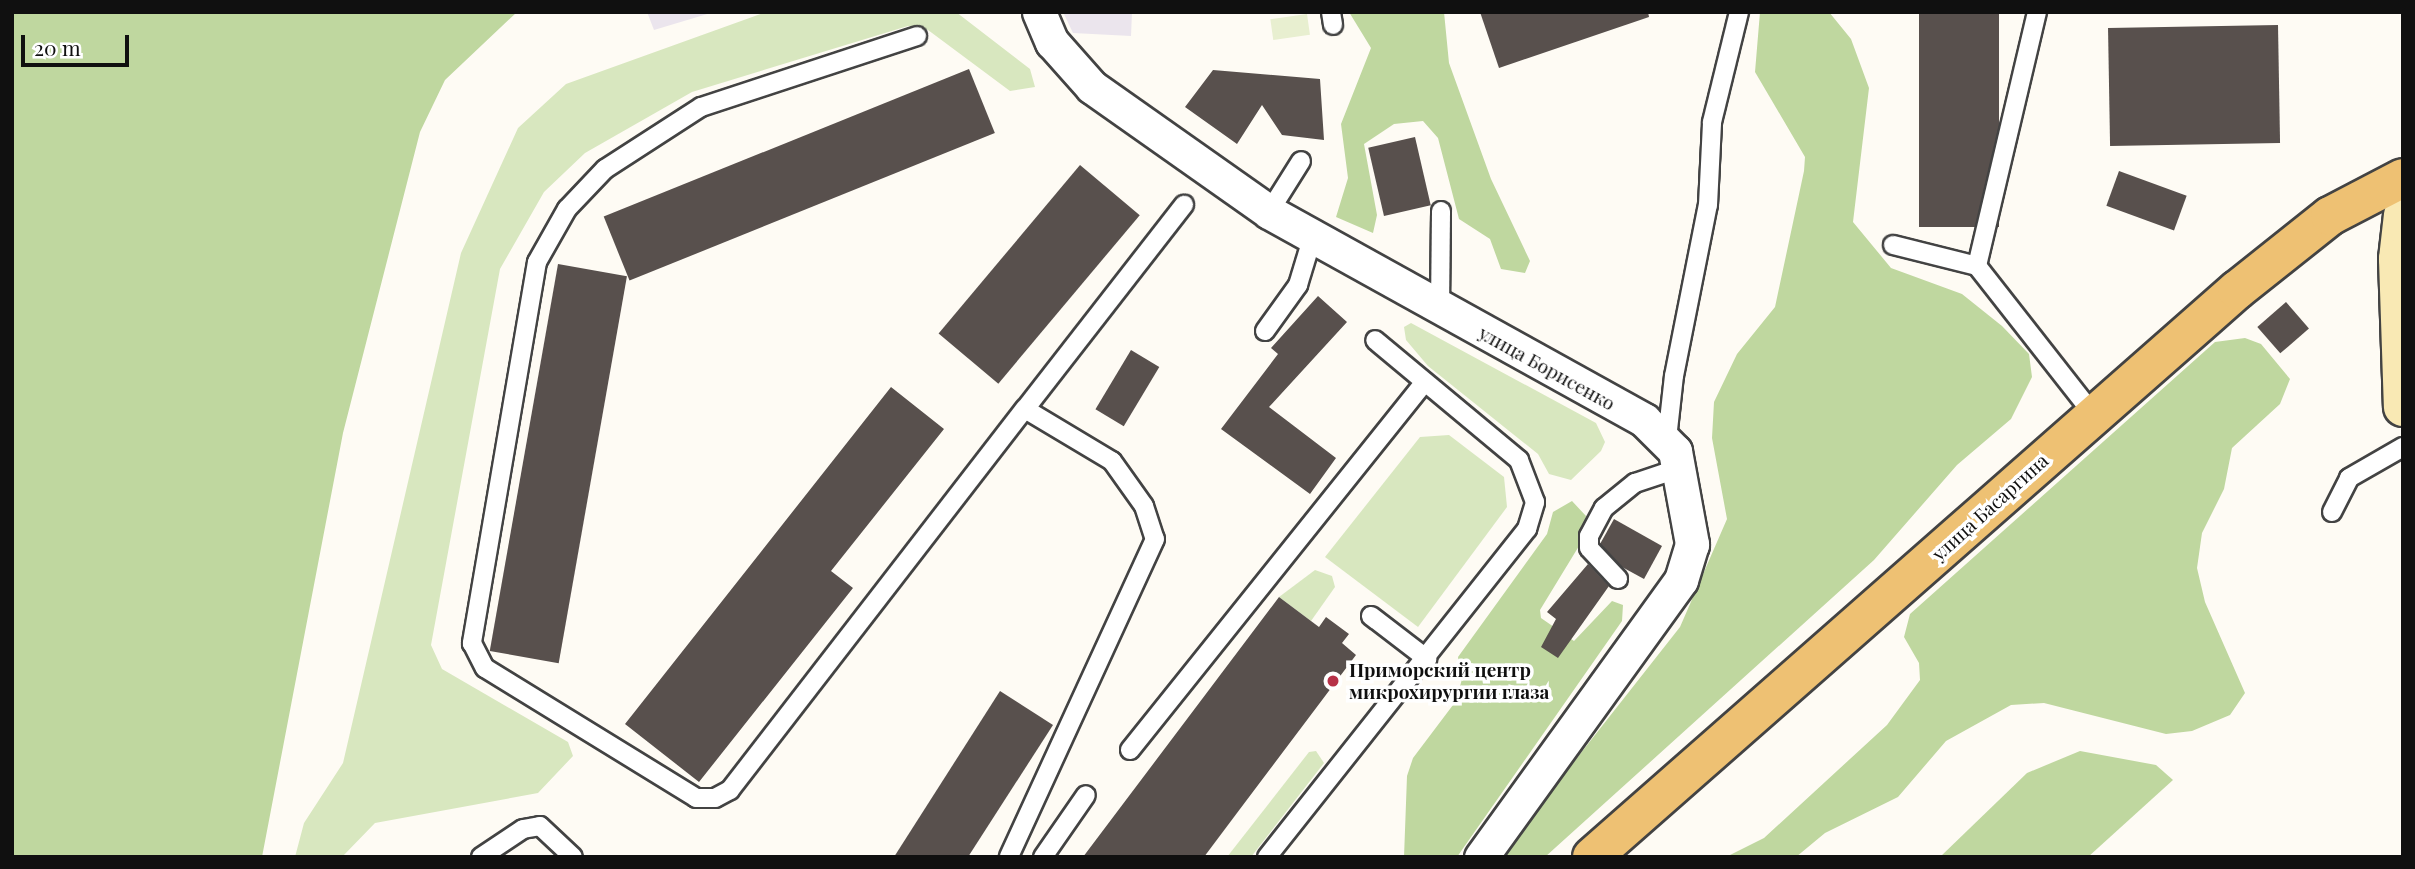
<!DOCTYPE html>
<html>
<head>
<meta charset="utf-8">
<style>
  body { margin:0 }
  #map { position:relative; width:2415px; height:869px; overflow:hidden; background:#fefbf4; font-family:"Playfair Display",serif }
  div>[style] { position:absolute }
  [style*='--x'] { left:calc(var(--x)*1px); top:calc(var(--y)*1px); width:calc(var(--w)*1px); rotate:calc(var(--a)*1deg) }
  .industrial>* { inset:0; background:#ebe5ed }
  .green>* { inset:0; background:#d8e7bf }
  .forest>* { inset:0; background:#bfd79f }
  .pitch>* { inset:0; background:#e8efd0; transform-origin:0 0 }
  .building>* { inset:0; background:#58504d; transform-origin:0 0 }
  .roads { filter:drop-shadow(2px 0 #434343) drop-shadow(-2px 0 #434343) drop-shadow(0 2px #434343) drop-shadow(0 -2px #434343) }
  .lane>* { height:18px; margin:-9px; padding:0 9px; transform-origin:9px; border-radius:9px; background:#fff }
  .street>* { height:33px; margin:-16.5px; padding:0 16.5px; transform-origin:16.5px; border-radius:16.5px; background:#fff }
  .secondary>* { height:38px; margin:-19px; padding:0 19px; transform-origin:19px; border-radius:19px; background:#f9e9b4 }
  .primary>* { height:38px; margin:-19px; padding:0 19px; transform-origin:19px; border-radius:19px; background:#eec173 }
  .dots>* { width:19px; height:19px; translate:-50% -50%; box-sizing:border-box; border:4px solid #fff; border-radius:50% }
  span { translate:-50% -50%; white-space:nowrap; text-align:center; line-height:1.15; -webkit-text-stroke:7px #fff; paint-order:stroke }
  .street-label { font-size:19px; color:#101010 }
  .poi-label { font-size:19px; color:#101010; font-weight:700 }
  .left { translate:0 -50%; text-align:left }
  .frame { position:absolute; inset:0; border:14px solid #101010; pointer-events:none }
  .scale { position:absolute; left:21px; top:35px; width:108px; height:32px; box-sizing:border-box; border:4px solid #101010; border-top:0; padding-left:9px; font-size:21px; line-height:24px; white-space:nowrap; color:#101010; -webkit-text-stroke:5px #fff; paint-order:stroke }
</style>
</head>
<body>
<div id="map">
  <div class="industrial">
    <div style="clip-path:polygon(647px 12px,714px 12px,654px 30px)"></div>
    <div style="clip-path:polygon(1063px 12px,1132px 12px,1131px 36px,1073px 33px)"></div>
  </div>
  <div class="green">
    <div style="clip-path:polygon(766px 12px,956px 12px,1030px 69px,1035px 87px,1010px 91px,928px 30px,908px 26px,692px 92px,585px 153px,544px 192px,500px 269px,431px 645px,442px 669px,568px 742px,573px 756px,538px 793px,375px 823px,342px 857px,295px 857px,304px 823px,343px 763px,461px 253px,518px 128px,566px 84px)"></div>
    <div style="clip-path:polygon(1411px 323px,1596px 423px,1605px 442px,1601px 451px,1571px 480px,1549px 474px,1538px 454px,1428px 366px,1406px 340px,1404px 327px)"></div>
    <div style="clip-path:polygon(1449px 435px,1504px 477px,1507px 507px,1418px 627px,1325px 557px,1420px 437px)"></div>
    <div style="clip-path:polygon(1315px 570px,1332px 576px,1335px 587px,1311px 621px,1279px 597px)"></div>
    <div style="clip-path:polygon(1316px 751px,1324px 763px,1251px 857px,1227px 857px,1309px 752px)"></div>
  </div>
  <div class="forest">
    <div style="clip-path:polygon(12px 12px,517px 12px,445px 80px,420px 132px,343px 433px,262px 857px,12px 857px)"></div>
    <div style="clip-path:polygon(1349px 12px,1444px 12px,1449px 63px,1491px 179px,1530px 261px,1525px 273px,1501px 269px,1490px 239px,1459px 219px,1438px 138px,1423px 121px,1394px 124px,1364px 144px,1377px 215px,1373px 233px,1336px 217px,1348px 178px,1341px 124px,1371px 48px)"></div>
    <div style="clip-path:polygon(1760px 12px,1829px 12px,1851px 39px,1869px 88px,1853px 222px,1891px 268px,1962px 294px,2002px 326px,2029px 354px,2032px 377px,2011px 419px,1957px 465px,1874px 560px,1545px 857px,1499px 857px,1680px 627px,1727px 519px,1712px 438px,1714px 402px,1737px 354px,1775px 307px,1804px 171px,1805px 157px,1755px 72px)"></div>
    <div style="clip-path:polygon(2245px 338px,2261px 344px,2290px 379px,2280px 404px,2232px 448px,2224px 489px,2202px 533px,2197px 568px,2205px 602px,2245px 693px,2230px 715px,2192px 731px,2166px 734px,2044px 703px,2011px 705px,1946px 741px,1898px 797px,1825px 833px,1796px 857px,1726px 857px,1764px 838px,1887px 725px,1920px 680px,1919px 663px,1904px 637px,1910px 614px,2215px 342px)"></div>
    <div style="clip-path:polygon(1572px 501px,1586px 516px,1579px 546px,1540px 610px,1541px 618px,1574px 641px,1612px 601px,1623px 605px,1622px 621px,1457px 857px,1404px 857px,1407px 776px,1413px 758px,1456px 701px,1462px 679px,1458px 657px,1547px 534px,1553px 512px)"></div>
    <div style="clip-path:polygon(2080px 751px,2156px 765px,2173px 780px,2088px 857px,1940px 857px,2027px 773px)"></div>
  </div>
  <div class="pitch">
    <div style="left:1307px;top:14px;width:21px;height:37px;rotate:82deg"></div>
  </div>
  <div class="building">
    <div style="clip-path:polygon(1480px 12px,1648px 12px,1649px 17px,1499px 68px)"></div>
    <div style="left:1919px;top:12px;width:80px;height:215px"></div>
    <div style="left:2278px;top:25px;width:118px;height:170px;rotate:89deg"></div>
    <div style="left:969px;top:69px;width:69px;height:394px;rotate:68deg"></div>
    <div style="clip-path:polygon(1213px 70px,1320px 79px,1324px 140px,1282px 135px,1262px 105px,1237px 144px,1185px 107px)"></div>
    <div style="left:1415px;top:137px;width:70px;height:48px;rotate:77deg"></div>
    <div style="left:1080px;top:165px;width:78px;height:220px;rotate:40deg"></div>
    <div style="left:2119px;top:171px;width:72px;height:37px;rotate:20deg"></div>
    <div style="left:558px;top:264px;width:70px;height:393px;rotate:10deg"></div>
    <div style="clip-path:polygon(1318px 296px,1347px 322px,1269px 407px,1336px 458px,1310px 494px,1221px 429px,1278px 354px,1271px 348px)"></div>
    <div style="left:2286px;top:302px;width:35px;height:38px;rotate:49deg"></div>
    <div style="left:1131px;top:350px;width:33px;height:69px;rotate:31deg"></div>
    <div style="clip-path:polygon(891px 387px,944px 429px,831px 571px,853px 588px,699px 782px,625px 724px)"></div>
    <div style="clip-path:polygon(1614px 519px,1662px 546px,1644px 579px,1622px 567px,1600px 544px)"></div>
    <div style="clip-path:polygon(1588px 564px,1609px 586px,1558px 658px,1541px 647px,1556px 619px,1547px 612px)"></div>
    <div style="clip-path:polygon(1279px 597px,1319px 627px,1326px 617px,1349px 634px,1342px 643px,1356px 655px,1240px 809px,1204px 857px,1083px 857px)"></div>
    <div style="clip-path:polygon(1000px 691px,1053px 725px,968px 857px,894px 857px)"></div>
  </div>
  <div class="roads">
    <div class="lane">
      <div style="--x:1331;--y:12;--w:13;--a:81"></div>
      <div style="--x:2037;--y:12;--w:261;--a:103.3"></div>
      <div style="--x:1977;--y:266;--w:188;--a:51.9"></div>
      <div style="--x:917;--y:36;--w:227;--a:161.8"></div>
      <div style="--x:701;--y:107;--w:114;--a:147.1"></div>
      <div style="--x:605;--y:169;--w:55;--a:133.5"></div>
      <div style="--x:567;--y:209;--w:61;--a:119.5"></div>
      <div style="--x:537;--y:262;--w:387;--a:99.7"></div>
      <div style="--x:472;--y:643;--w:28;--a:63"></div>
      <div style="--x:485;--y:668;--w:248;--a:31.6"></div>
      <div style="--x:696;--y:798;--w:19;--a:0"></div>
      <div style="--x:715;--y:798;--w:17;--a:-28"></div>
      <div style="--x:730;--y:790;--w:482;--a:-52.3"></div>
      <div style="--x:1025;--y:409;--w:101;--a:30.9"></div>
      <div style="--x:1112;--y:461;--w:55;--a:54.6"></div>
      <div style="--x:1144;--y:506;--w:35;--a:72"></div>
      <div style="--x:1155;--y:539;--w:350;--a:114.7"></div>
      <div style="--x:1269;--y:212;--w:60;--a:-57.9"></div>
      <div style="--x:1893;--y:245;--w:87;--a:14"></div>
      <div style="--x:1440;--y:308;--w:97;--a:-89.4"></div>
      <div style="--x:1265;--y:331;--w:57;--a:-54.3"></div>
      <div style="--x:1298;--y:285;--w:48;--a:-73.1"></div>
      <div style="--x:1025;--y:409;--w:259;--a:-52.1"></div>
      <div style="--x:1667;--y:439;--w:63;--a:-83.7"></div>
      <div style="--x:1674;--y:376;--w:174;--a:-78.8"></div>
      <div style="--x:1708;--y:205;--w:83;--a:-87.2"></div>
      <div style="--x:1712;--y:122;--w:113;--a:-76.2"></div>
      <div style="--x:2332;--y:512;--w:38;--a:-63"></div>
      <div style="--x:2349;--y:478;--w:62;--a:-29.9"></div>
      <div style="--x:1618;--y:579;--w:42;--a:-133.1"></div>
      <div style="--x:1589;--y:548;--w:12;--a:-90"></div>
      <div style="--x:1589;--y:536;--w:32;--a:-62"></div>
      <div style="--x:1604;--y:508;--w:40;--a:-39"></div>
      <div style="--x:1635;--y:483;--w:47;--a:-18.4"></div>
      <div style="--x:1371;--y:616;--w:71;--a:37.5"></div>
      <div style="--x:1130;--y:750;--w:469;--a:-51.3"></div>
      <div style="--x:481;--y:857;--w:50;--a:-33.7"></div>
      <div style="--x:523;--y:829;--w:17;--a:-10"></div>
      <div style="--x:540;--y:826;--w:45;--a:43.2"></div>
      <div style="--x:1043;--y:857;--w:75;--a:-55.3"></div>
      <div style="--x:1267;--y:857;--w:419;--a:-51.6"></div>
      <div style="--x:1527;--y:529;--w:28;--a:-73"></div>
      <div style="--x:1535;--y:502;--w:45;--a:-110.9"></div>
      <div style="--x:1519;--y:460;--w:187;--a:-140.2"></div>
    </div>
    <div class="street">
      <div style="--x:1039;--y:12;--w:33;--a:67"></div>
      <div style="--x:1052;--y:42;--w:60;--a:48.4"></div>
      <div style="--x:1092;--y:87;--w:217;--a:35.2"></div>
      <div style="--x:1269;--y:212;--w:429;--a:29"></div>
      <div style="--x:1644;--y:420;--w:44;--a:45"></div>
      <div style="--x:1675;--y:451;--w:95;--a:79.6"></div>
      <div style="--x:1692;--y:544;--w:38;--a:107"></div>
      <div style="--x:1681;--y:580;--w:342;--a:125.8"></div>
    </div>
    <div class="secondary">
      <div style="--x:2403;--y:215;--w:44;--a:96.5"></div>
      <div style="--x:2398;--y:259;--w:148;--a:88.1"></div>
    </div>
    <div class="primary">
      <div style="--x:1592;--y:857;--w:859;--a:-41.32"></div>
      <div style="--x:2237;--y:290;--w:119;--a:-38.5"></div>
      <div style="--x:2330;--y:216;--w:82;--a:-27.5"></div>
    </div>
  </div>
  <div class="dots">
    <div style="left:1333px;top:681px;background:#b63148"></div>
  </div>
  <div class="street-label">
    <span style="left:1547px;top:368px;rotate:29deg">улица Борисенко</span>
    <span style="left:1990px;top:507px;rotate:-42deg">улица Басаргина</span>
  </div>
  <div class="poi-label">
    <span class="left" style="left:1349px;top:681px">Приморский центр<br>микрохирургии глаза</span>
  </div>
  <div class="frame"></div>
  <div class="scale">20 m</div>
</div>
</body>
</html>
